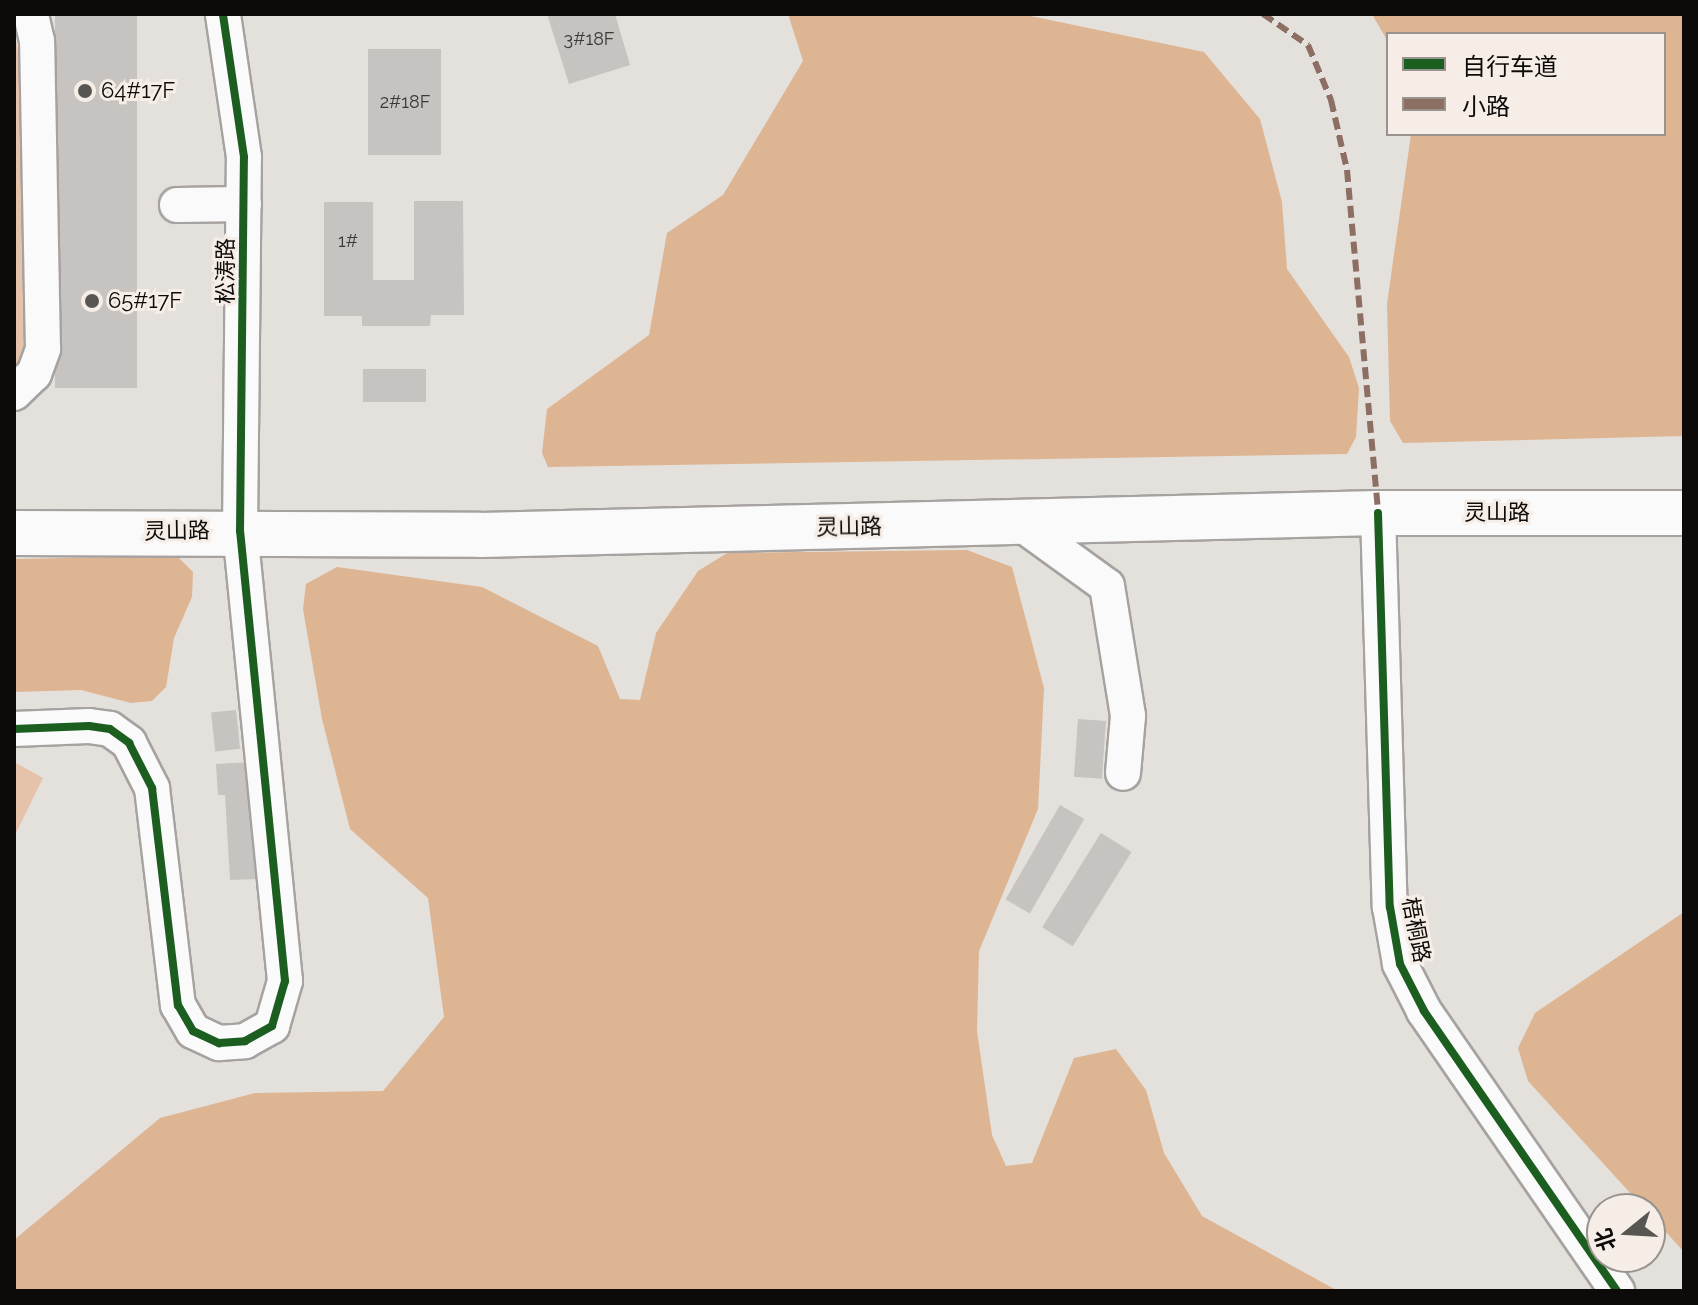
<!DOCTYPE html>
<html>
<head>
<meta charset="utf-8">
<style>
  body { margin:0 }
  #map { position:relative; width:1698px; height:1305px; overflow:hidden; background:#e4e0dc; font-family:Raleway,"Noto Sans SC",sans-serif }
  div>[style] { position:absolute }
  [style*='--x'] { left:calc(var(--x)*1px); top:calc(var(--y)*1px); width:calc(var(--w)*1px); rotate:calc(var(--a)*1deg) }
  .green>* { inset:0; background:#e4c3aa }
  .forest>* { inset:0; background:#ddb592 }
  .building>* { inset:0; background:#c6c3c0; transform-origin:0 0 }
  .roads { filter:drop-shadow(2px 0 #a6a2a0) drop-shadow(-2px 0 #a6a2a0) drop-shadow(0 2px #a6a2a0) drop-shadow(0 -2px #a6a2a0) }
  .minor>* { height:34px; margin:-17px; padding:0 17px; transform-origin:17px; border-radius:17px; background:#fbfafa }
  .highway>* { height:44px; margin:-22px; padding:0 22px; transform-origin:22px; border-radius:22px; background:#fbfafa }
  .quiet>* { height:6px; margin-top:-3px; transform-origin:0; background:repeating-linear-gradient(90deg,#8d6e63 0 12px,transparent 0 18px) }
  .cycleway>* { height:8px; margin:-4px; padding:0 4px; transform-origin:4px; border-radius:4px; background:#1b5e20 }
  .dots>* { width:22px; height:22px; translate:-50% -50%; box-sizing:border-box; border:4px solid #f5ede6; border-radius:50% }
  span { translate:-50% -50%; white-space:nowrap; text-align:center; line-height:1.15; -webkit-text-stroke:6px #f5ede6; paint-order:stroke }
  .number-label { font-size:18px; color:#3b3937 }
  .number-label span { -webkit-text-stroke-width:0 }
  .poi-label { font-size:22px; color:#0d0b09 }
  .left { translate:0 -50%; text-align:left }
  .street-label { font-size:22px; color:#0d0b09 }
  .frame { position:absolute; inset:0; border:16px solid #0d0b09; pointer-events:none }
  .legend { position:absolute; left:1386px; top:32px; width:280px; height:104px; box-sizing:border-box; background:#f5ede6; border:2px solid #98938e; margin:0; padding:10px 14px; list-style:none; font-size:24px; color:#0d0b09 }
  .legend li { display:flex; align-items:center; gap:16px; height:40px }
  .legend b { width:40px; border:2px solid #98938e }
  .north { position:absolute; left:1586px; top:1193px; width:80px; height:80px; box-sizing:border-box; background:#f5ede6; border:2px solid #98938e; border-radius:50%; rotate:252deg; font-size:22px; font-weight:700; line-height:32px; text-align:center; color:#0d0b09 }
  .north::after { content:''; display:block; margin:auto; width:28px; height:36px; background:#585653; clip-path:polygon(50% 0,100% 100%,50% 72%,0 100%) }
</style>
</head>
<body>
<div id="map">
  <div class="green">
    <div style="clip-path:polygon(14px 32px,25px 82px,29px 343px,14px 376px)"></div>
    <div style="clip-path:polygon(14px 762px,43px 778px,14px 837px)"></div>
  </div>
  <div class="forest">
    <div style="clip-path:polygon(788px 14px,1021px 14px,1204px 52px,1260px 119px,1282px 202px,1287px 269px,1349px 357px,1359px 388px,1356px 437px,1347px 454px,548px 467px,542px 453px,547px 409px,649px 335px,667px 233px,723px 195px,803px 61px)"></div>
    <div style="clip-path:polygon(1372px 14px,1684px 14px,1684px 436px,1403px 443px,1390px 421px,1387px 304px,1411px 134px,1664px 134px,1664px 34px,1388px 34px,1388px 42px)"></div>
    <div style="clip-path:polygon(967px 550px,1012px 567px,1044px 688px,1038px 809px,979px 951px,977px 1031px,992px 1135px,1006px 1166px,1032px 1163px,1074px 1058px,1116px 1049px,1146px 1090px,1164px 1153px,1202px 1216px,1338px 1291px,14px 1291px,14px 1240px,160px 1118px,255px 1093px,383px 1091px,444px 1017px,428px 898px,350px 829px,322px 719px,303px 609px,306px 584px,337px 567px,482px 587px,598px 646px,620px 699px,640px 700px,656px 633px,698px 571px,727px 553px)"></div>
    <div style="clip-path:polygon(177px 556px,193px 572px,192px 597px,174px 638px,166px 687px,152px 701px,131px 703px,81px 690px,14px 692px,14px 559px)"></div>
    <div style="clip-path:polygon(1684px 912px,1684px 1252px,1528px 1081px,1518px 1048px,1535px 1013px)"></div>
  </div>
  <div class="building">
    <div style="left:55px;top:14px;width:82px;height:374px"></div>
    <div style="clip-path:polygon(547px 14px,615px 14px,630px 65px,569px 84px)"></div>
    <div style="left:368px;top:49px;width:73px;height:106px"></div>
    <div style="clip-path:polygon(414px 201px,463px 201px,464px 315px,431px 315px,430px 326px,362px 326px,362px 316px,324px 316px,324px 202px,373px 202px,373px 280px,414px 280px)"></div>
    <div style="left:363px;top:369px;width:63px;height:33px"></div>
    <div style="left:236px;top:710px;width:39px;height:25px;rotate:84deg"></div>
    <div style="left:1078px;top:719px;width:28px;height:58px;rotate:4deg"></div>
    <div style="clip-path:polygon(251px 762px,258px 879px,230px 880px,225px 795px,218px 795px,216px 764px)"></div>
    <div style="left:1060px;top:805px;width:28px;height:109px;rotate:30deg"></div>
    <div style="left:1101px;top:833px;width:36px;height:111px;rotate:32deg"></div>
  </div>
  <div class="roads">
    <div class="minor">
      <div style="--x:177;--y:205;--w:67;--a:-0.9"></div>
      <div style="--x:14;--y:393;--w:28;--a:-44"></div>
      <div style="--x:34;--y:374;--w:27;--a:-70"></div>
      <div style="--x:43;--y:349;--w:308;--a:-91.1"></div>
      <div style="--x:37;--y:41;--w:28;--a:-103"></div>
      <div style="--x:1378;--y:513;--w:394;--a:88.3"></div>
      <div style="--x:1390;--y:907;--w:58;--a:80"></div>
      <div style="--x:1400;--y:964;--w:53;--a:62.9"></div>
      <div style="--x:1424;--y:1011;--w:340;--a:55.4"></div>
      <div style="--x:1020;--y:523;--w:107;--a:35.9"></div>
      <div style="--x:1107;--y:586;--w:132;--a:80.8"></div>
      <div style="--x:1128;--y:716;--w:57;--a:95"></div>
      <div style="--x:14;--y:729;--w:75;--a:-2.3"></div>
      <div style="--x:89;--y:726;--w:21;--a:8"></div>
      <div style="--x:110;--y:729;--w:24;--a:36"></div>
      <div style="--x:129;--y:743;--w:51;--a:62.9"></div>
      <div style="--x:152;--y:788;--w:219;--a:83.2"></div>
      <div style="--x:178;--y:1005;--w:30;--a:60"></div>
      <div style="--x:193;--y:1031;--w:29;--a:25"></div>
      <div style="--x:219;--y:1043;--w:26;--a:-4"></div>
      <div style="--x:245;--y:1041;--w:31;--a:-29"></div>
      <div style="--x:272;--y:1026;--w:47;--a:-73.9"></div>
      <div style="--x:285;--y:981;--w:452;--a:-95.7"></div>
      <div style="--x:240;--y:531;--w:374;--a:-89.4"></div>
      <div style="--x:244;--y:157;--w:145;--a:-98.4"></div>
    </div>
    <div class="highway">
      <div style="--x:14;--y:533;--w:466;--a:0.2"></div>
      <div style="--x:480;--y:535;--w:898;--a:-1.4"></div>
      <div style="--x:1378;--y:513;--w:306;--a:0"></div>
    </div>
  </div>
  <div class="quiet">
    <div style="--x:1263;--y:14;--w:55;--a:34.6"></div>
    <div style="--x:1308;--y:45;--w:60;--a:67.3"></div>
    <div style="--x:1331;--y:100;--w:72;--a:77.1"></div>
    <div style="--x:1347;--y:170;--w:344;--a:84.8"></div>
  </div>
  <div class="cycleway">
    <div style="--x:1378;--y:513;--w:394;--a:88.3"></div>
    <div style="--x:1390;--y:907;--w:58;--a:80"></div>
    <div style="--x:1400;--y:964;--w:53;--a:62.9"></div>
    <div style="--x:1424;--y:1011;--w:340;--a:55.4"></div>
    <div style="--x:14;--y:729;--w:75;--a:-2.3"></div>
    <div style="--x:89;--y:726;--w:21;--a:8"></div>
    <div style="--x:110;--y:729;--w:24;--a:36"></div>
    <div style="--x:129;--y:743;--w:51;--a:62.9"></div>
    <div style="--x:152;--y:788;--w:219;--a:83.2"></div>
    <div style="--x:178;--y:1005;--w:30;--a:60"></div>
    <div style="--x:193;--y:1031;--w:29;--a:25"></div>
    <div style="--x:219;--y:1043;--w:26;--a:-4"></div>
    <div style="--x:245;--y:1041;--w:31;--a:-29"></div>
    <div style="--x:272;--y:1026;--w:47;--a:-73.9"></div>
    <div style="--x:285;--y:981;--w:452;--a:-95.7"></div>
    <div style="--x:240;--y:531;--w:374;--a:-89.4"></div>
    <div style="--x:244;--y:157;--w:145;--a:-98.4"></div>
  </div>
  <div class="dots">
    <div style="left:85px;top:91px;background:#585653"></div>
    <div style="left:92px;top:301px;background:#585653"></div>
  </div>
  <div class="number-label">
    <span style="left:589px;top:39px">3#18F</span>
    <span style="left:405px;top:102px">2#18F</span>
    <span style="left:348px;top:241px">1#</span>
  </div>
  <div class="poi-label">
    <span class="left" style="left:101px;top:91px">64#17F</span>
    <span class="left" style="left:108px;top:301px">65#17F</span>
  </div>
  <div class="street-label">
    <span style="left:226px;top:271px;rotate:-90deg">松涛路</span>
    <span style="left:1497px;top:513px">灵山路</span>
    <span style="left:849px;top:527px;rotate:-1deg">灵山路</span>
    <span style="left:177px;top:531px;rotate:-1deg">灵山路</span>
    <span style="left:1416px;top:930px;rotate:79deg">梧桐路</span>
  </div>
  <div class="frame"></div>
  <ul class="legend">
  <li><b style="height:10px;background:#1b5e20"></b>自行车道</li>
  <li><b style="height:10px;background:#8d6e63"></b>小路</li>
  </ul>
  <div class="north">北</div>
</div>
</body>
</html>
